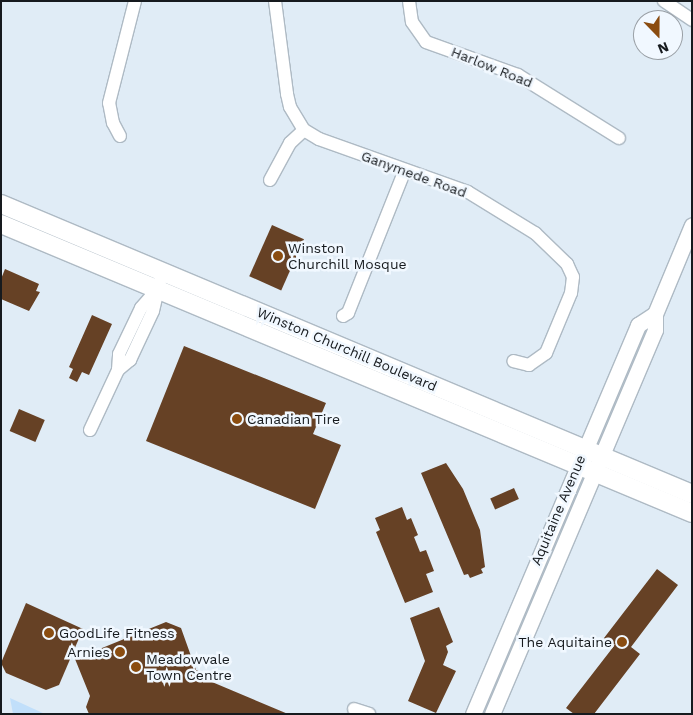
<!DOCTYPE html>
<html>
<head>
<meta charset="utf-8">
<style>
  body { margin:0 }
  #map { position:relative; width:693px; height:715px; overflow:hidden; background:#e0ecf6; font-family:"Work Sans",sans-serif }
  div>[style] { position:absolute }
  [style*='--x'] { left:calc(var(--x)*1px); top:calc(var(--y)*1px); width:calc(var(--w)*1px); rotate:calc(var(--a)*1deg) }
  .green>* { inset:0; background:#c1dffa }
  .building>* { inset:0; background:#664125; transform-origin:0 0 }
  .roads { filter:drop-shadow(1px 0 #aebac4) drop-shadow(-1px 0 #aebac4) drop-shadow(0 1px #aebac4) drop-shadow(0 -1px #aebac4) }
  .minor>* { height:12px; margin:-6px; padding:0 6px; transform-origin:6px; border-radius:6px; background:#fff }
  .tertiary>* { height:15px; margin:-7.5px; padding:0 7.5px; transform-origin:7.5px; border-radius:7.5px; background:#fff }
  .secondary>* { height:18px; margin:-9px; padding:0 9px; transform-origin:9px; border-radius:9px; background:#fff }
  .dots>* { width:14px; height:14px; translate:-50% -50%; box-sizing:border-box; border:2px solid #f1f8ff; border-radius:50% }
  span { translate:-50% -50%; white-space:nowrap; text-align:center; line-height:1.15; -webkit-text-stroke:5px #f1f8ff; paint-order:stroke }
  .street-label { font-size:14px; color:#161a1e }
  .poi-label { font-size:14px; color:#161a1e }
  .left { translate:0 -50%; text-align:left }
  .right { translate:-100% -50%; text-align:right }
  .frame { position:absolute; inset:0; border:2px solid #161a1e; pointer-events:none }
  .north { position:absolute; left:633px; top:10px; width:50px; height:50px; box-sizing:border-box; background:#f1f8ff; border:1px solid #999fa5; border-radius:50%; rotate:158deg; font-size:14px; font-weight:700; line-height:20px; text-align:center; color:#161a1e }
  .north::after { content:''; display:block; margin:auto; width:18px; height:22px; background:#8a4c10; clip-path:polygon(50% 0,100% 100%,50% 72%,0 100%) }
</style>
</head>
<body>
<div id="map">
  <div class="green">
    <div style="clip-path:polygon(10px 698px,45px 714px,13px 714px)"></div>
  </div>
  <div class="building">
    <div style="left:272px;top:225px;width:35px;height:56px;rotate:24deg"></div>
    <div style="clip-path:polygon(5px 269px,39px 284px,36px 291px,40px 292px,29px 311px,1px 299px,1px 279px)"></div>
    <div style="clip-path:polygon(92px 315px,112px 324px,89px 375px,82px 372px,77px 382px,69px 378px,73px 369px,69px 367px)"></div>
    <div style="clip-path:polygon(184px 346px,326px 403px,313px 434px,341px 445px,315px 509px,146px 441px)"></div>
    <div style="left:19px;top:409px;width:28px;height:24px;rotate:23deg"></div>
    <div style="clip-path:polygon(446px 463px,463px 489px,480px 530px,485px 567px,481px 569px,483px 573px,470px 578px,468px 574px,464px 575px,421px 473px)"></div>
    <div style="left:514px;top:488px;width:12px;height:26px;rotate:66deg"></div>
    <div style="clip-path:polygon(402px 507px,407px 520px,411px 518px,418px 535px,414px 537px,420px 552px,426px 550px,434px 571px,426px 574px,433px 592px,405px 603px,376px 532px,380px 530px,375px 518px)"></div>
    <div style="clip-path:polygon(657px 569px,678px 585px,631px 647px,640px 654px,594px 714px,574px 714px,566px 708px,614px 646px,604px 638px)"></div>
    <div style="clip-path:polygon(26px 603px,83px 629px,59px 685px,46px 690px,6px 673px,1px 663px)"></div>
    <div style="clip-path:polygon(439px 607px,453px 642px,446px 646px,448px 652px,443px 665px,456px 671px,436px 713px,408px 701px,425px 661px,410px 618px)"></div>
    <div style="clip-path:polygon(166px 622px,181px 628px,196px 670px,213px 678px,212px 682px,288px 714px,89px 714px,86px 707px,90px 696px,75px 659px)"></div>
  </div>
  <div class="roads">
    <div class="minor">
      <div style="--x:275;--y:1;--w:94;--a:82.6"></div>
      <div style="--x:287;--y:94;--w:13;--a:77"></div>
      <div style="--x:290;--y:107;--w:27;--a:59"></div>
      <div style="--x:304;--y:130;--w:17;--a:31"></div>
      <div style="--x:319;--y:139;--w:158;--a:19.6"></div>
      <div style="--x:468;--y:192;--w:79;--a:31.5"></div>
      <div style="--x:535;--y:233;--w:45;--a:44.1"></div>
      <div style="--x:567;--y:264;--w:14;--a:65"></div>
      <div style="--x:573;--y:277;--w:16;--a:97"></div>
      <div style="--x:571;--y:293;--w:65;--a:112.6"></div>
      <div style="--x:546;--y:353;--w:21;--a:145"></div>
      <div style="--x:529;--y:365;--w:16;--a:-166"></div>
      <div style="--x:409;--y:1;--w:21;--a:82"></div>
      <div style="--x:412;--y:22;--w:24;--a:55"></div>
      <div style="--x:426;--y:42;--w:98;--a:19.7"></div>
      <div style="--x:518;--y:75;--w:119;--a:32"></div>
      <div style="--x:664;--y:1;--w:34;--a:34"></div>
      <div style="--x:120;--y:136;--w:15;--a:-118"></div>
      <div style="--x:113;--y:123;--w:20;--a:-101"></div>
      <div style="--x:109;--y:103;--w:105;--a:-75.7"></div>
      <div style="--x:270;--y:180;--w:42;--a:-61.6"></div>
      <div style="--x:290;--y:143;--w:19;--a:-43"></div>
      <div style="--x:343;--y:316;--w:6;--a:-31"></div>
      <div style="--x:348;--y:313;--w:154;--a:-68.3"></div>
      <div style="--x:118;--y:370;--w:16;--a:-86"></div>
      <div style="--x:119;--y:354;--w:51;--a:-64.4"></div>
      <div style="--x:141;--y:308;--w:23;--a:-49"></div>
      <div style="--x:90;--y:430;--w:66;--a:-65"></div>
      <div style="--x:118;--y:370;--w:16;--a:-40"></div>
      <div style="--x:130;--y:360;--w:54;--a:-64.9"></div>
      <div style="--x:153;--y:311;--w:31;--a:-77"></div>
      <div style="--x:354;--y:709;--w:16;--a:18"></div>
    </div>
    <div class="tertiary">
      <div style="--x:473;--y:714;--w:423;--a:-67"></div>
      <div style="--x:638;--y:325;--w:20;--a:-33"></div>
      <div style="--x:492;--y:714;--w:417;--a:-67"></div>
      <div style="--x:655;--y:330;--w:16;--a:-90"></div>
      <div style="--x:655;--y:314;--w:96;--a:-67.4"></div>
    </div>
    <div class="secondary">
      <div style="--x:1;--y:204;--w:749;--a:22.77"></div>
      <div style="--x:1;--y:224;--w:749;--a:22.7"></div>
    </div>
  </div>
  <div class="dots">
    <div style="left:278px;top:256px;background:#8a4c10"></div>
    <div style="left:237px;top:419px;background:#8a4c10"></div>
    <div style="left:49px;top:633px;background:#8a4c10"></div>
    <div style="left:622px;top:642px;background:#8a4c10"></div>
    <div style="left:120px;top:652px;background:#8a4c10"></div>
    <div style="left:136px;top:667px;background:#8a4c10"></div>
  </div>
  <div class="street-label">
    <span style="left:492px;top:67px;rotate:22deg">Harlow Road</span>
    <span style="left:414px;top:174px;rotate:20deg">Ganymede Road</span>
    <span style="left:347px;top:349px;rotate:23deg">Winston Churchill Boulevard</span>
    <span style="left:558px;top:510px;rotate:-67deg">Aquitaine Avenue</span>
  </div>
  <div class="poi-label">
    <span class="left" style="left:288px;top:256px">Winston<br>Churchill Mosque</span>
    <span class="left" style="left:247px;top:419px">Canadian Tire</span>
    <span class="left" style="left:59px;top:633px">GoodLife Fitness</span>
    <span class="right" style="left:612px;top:642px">The Aquitaine</span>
    <span class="right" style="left:110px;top:652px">Arnies</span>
    <span class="left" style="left:146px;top:667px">Meadowvale<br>Town Centre</span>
  </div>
  <div class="frame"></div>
  <div class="north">N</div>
</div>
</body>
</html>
